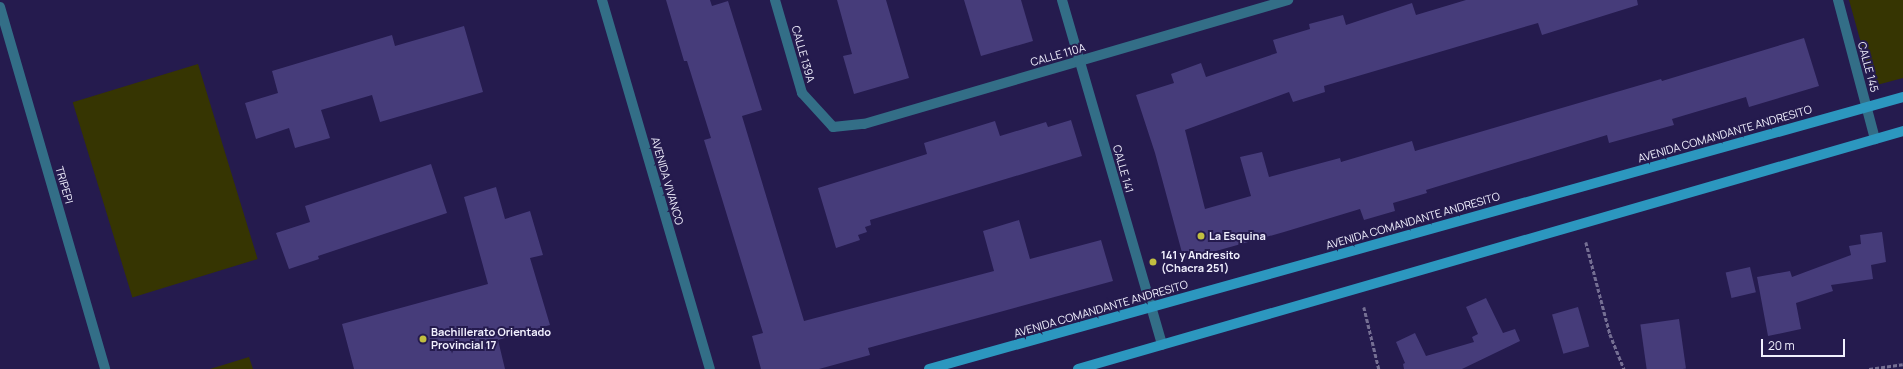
<!DOCTYPE html>
<html>
<head>
<meta charset="utf-8">
<style>
  body { margin:0 }
  #map { position:relative; width:1903px; height:369px; overflow:hidden; background:#251b4e; font-family:Manrope,sans-serif }
  div>[style] { position:absolute }
  [style*='--x'] { left:calc(var(--x)*1px); top:calc(var(--y)*1px); width:calc(var(--w)*1px); rotate:calc(var(--a)*1deg) }
  .green>* { inset:0; background:#363502; transform-origin:0 0 }
  .building>* { inset:0; background:#463c7a; transform-origin:0 0 }
  .path>* { height:2.5px; margin-top:-1.25px; transform-origin:0; background:repeating-linear-gradient(90deg,#756f93 0 4px,transparent 0 6px) }
  .minor>* { height:10px; margin:-5px; padding:0 5px; transform-origin:5px; border-radius:5px; background:#336e87 }
  .tertiary>* { height:10px; margin:-5px; padding:0 5px; transform-origin:5px; border-radius:5px; background:#336e87 }
  .secondary>* { height:10px; margin:-5px; padding:0 5px; transform-origin:5px; border-radius:5px; background:#2c97bf }
  .dots>* { width:11px; height:11px; translate:-50% -50%; box-sizing:border-box; border:2px solid #251b4e; border-radius:50% }
  span { translate:-50% -50%; white-space:nowrap; text-align:center; line-height:1.15; -webkit-text-stroke:4px #251b4e; paint-order:stroke }
  .street-label { font-size:11px; color:#f1f0fe }
  .poi-label { font-size:11px; color:#f1f0fe; font-weight:700 }
  .left { translate:0 -50%; text-align:left }
  .scale { position:absolute; left:1761px; top:339px; width:84px; height:18px; box-sizing:border-box; border:2px solid #f1f0fe; border-top:0; padding-left:5px; font-size:12px; line-height:14px; white-space:nowrap; color:#f1f0fe; -webkit-text-stroke:3px #251b4e; paint-order:stroke }
</style>
</head>
<body>
<div id="map">
  <div class="green">
    <div style="clip-path:polygon(1849px 0,1903px 0,1903px 78px,1873px 86px)"></div>
    <div style="left:198px;top:64px;width:204px;height:131px;rotate:73deg"></div>
    <div style="clip-path:polygon(249px 357px,253px 369px,210px 369px)"></div>
  </div>
  <div class="building">
    <div style="clip-path:polygon(666px 0,710px 0,712px 6px,728px 1px,762px 110px,742px 116px,804px 321px,994px 271px,983px 231px,1019px 220px,1030px 259px,1101px 240px,1113px 281px,868px 348px,870px 355px,819px 369px,761px 369px,752px 336px,763px 333px,704px 140px,711px 138px,687px 61px,684px 61px)"></div>
    <div style="clip-path:polygon(837px 0,886px 0,909px 78px,854px 94px,843px 56px,852px 54px)"></div>
    <div style="clip-path:polygon(964px 0,1021px 0,1033px 41px,981px 56px)"></div>
    <div style="clip-path:polygon(1466px 0,1637px 0,1638px 5px,1542px 35px,1538px 23px,1324px 86px,1325px 92px,1293px 102px,1289px 92px,1185px 130px,1205px 209px,1251px 196px,1240px 157px,1262px 152px,1269px 177px,1340px 158px,1341px 162px,1412px 141px,1415px 151px,1661px 79px,1662px 81px,1804px 38px,1819px 86px,1749px 107px,1746px 97px,1672px 119px,1674px 125px,1609px 143px,1607px 135px,1426px 190px,1427px 193px,1393px 203px,1395px 211px,1364px 220px,1360px 209px,1284px 232px,1184px 260px,1155px 153px,1136px 95px,1174px 83px,1171px 74px,1201px 63px,1206px 77px,1277px 53px,1273px 40px,1310px 29px,1309px 24px,1343px 15px,1346px 25px,1412px 3px,1416px 15px)"></div>
    <div style="clip-path:polygon(464px 26px,483px 92px,380px 122px,372px 95px,321px 110px,330px 138px,295px 148px,289px 128px,256px 139px,245px 103px,278px 93px,272px 71px,392px 35px,395px 46px)"></div>
    <div style="clip-path:polygon(1071px 120px,1082px 156px,870px 220px,871px 225px,865px 227px,867px 232px,858px 235px,860px 240px,836px 248px,818px 188px,927px 154px,924px 143px,995px 121px,1000px 136px,1046px 122px,1048px 127px)"></div>
    <div style="clip-path:polygon(431px 164px,447px 213px,318px 256px,319px 259px,289px 269px,276px 233px,310px 222px,305px 206px)"></div>
    <div style="clip-path:polygon(496px 187px,505px 219px,530px 211px,543px 255px,530px 258px,550px 325px,498px 340px,505px 369px,354px 369px,342px 324px,488px 284px,464px 197px)"></div>
    <div style="clip-path:polygon(1882px 232px,1886px 262px,1871px 265px,1873px 279px,1831px 285px,1833px 291px,1796px 303px,1801px 329px,1768px 336px,1757px 277px,1790px 271px,1792px 277px,1851px 255px,1849px 246px,1861px 244px,1860px 235px)"></div>
    <div style="left:1750px;top:267px;width:26px;height:25px;rotate:77deg"></div>
    <div style="clip-path:polygon(1486px 298px,1503px 333px,1515px 329px,1520px 341px,1462px 369px,1404px 369px,1403px 364px,1405px 363px,1396px 342px,1415px 333px,1426px 356px,1474px 342px,1472px 337px,1478px 334px,1466px 307px)"></div>
    <div style="left:1578px;top:307px;width:41px;height:27px;rotate:74deg"></div>
    <div style="left:1679px;top:319px;width:50px;height:39px;rotate:82deg"></div>
  </div>
  <div class="path">
    <div style="--x:1586;--y:242;--w:95;--a:75.4"></div>
    <div style="--x:1610;--y:334;--w:38;--a:68"></div>
    <div style="--x:1364;--y:307;--w:64;--a:76.4"></div>
    <div style="--x:1869;--y:369;--w:34;--a:-8"></div>
  </div>
  <div class="minor">
    <div style="--x:775;--y:0;--w:97;--a:73.8"></div>
    <div style="--x:802;--y:93;--w:46;--a:47.6"></div>
    <div style="--x:833;--y:127;--w:31;--a:-6"></div>
    <div style="--x:864;--y:124;--w:442;--a:-16.3"></div>
    <div style="--x:1062;--y:0;--w:359;--a:73.8"></div>
    <div style="--x:1838;--y:0;--w:144;--a:75.1"></div>
    <div style="--x:0;--y:7;--w:377;--a:73.8"></div>
  </div>
  <div class="tertiary">
    <div style="--x:602;--y:0;--w:384;--a:73.7"></div>
  </div>
  <div class="secondary">
    <div style="--x:929;--y:369;--w:1011;--a:-15.6"></div>
    <div style="--x:1078;--y:369;--w:859;--a:-16.09"></div>
  </div>
  <div class="dots">
    <div style="left:1201px;top:236px;background:#c1be40"></div>
    <div style="left:1153px;top:262px;background:#c1be40"></div>
    <div style="left:423px;top:339px;background:#c1be40"></div>
  </div>
  <div class="street-label">
    <span style="left:803px;top:54px;rotate:74deg">CALLE 139A</span>
    <span style="left:1058px;top:55px;rotate:-16deg">CALLE 110A</span>
    <span style="left:1868px;top:67px;rotate:75deg">CALLE 145</span>
    <span style="left:1725px;top:134px;rotate:-16deg">AVENIDA COMANDANTE ANDRESITO</span>
    <span style="left:1123px;top:169px;rotate:74deg">CALLE 141</span>
    <span style="left:667px;top:181px;rotate:74deg">AVENIDA VIVANCO</span>
    <span style="left:64px;top:185px;rotate:74deg">TRIPEPI</span>
    <span style="left:1413px;top:221px;rotate:-16deg">AVENIDA COMANDANTE ANDRESITO</span>
    <span style="left:1101px;top:309px;rotate:-16deg">AVENIDA COMANDANTE ANDRESITO</span>
  </div>
  <div class="poi-label">
    <span class="left" style="left:1209px;top:236px">La Esquina</span>
    <span class="left" style="left:1161px;top:262px">141 y Andresito<br>(Chacra 251)</span>
    <span class="left" style="left:431px;top:339px">Bachillerato Orientado<br>Provincial 17</span>
  </div>
  <div class="scale">20 m</div>
</div>
</body>
</html>
